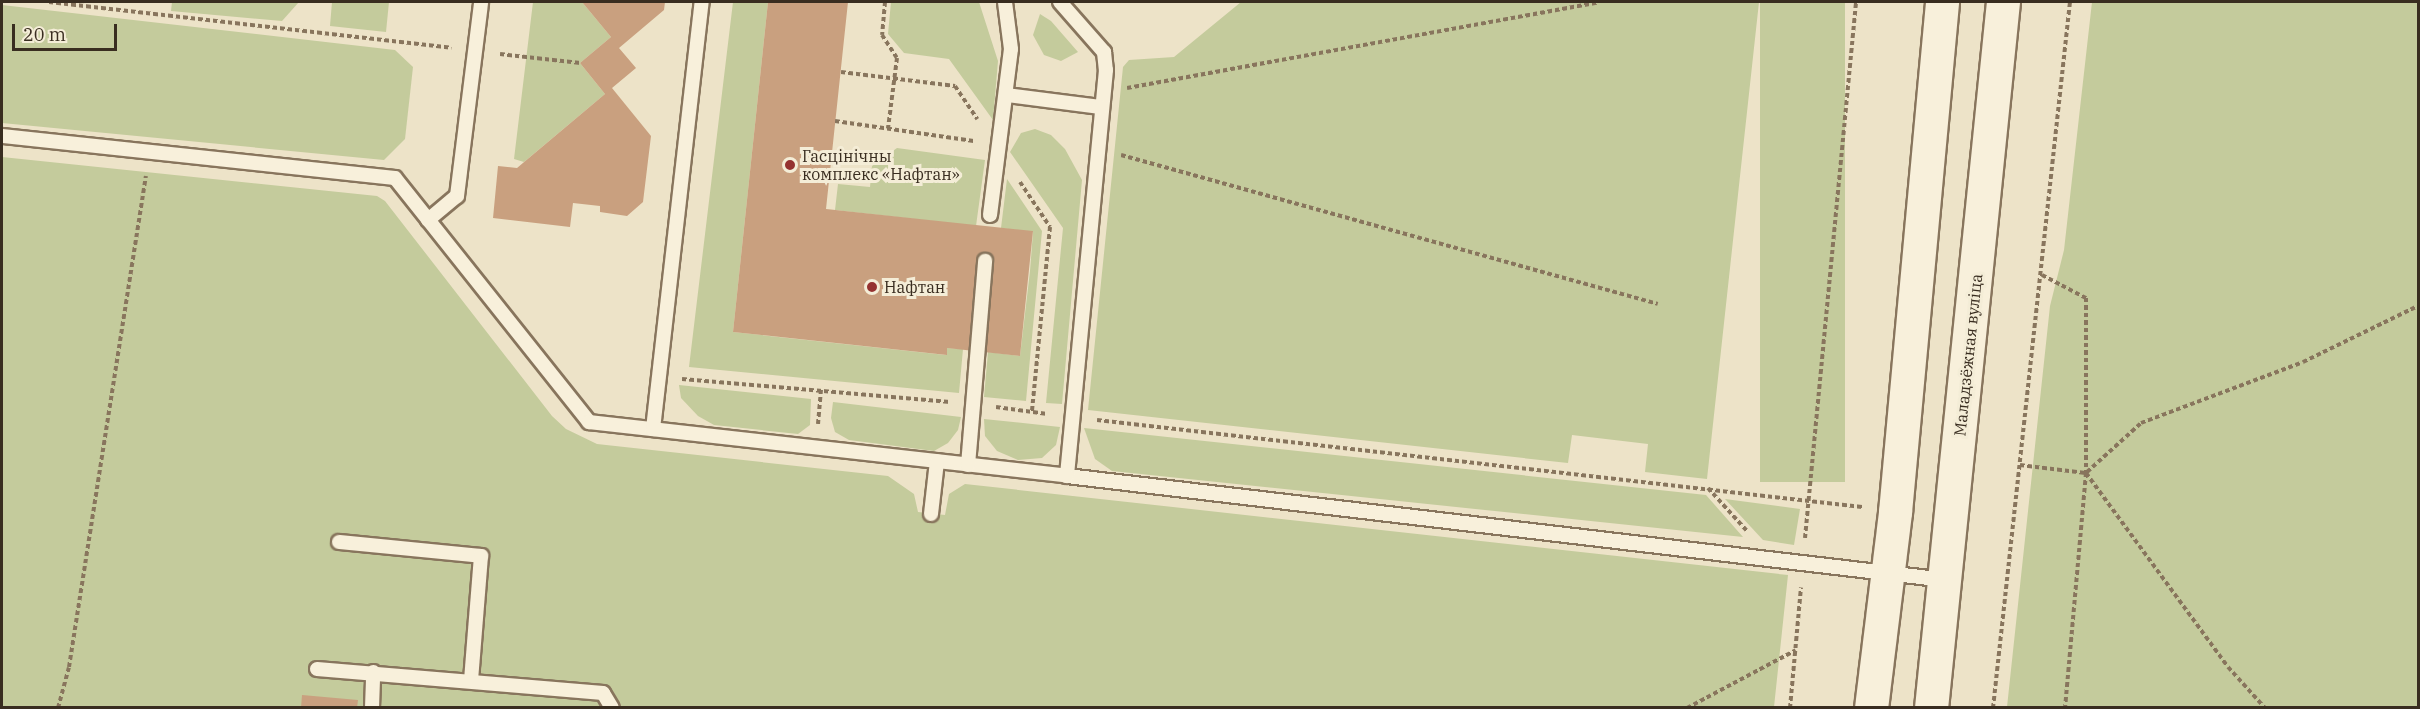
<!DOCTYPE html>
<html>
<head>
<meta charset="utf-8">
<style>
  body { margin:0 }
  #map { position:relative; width:2420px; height:709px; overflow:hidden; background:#ede3c8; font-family:"IBM Plex Serif",serif }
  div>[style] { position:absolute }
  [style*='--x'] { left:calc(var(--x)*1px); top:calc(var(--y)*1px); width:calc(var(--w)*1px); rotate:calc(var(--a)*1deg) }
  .green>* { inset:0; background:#c4cb9c; transform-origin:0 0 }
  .building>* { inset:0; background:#c9a07f }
  .path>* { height:4px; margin-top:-2px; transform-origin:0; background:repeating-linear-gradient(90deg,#88755d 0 4.5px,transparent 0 7.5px) }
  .roads { filter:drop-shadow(2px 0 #88755d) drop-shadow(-2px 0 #88755d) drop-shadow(0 2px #88755d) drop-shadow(0 -2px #88755d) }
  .service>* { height:14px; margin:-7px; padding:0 7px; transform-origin:7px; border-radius:7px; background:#f8f0db }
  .secondary>* { height:33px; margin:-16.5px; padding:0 16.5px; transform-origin:16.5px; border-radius:16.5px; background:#f8f0db }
  .dots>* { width:16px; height:16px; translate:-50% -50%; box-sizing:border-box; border:3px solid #f4edd7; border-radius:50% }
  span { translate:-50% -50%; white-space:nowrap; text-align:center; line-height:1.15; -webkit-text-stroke:6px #f4edd7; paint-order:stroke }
  .poi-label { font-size:16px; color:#392d20 }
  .left { translate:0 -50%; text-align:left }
  .street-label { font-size:16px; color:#392d20 }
  .frame { position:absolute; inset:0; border:3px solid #392d20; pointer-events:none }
  .scale { position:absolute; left:12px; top:24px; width:105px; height:27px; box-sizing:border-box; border:3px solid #392d20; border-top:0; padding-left:8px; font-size:18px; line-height:21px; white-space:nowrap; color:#392d20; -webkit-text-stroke:4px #f4edd7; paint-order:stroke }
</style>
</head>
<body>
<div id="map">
  <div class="green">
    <div style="clip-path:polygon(172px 2px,299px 2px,282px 21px,171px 11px)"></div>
    <div style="clip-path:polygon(332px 2px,389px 2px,386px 32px,330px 26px)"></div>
    <div style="clip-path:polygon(533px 2px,582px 2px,611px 37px,580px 63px,605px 94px,524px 162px,514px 159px)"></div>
    <div style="clip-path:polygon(733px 2px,768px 2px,733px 332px,946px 355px,947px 348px,963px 349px,959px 393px,689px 367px)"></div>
    <div style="clip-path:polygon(891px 2px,979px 2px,998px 61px,993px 120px,949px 59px,904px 53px,888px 34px)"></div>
    <div style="clip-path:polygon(1241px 2px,1759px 2px,1707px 479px,1645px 472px,1648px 444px,1572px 435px,1568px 463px,1088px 410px,1123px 67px,1129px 60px,1174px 57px)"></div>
    <div style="left:1760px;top:2px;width:85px;height:480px"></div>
    <div style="clip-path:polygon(2092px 2px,2418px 2px,2418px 707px,2007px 707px,2050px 306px,2064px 250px)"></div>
    <div style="clip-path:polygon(2px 5px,395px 50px,413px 67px,405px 139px,384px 160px,2px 123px)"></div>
    <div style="clip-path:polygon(1040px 14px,1051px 21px,1078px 52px,1061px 61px,1044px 55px,1033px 35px)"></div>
    <div style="clip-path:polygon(1035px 129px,1051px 135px,1065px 149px,1082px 180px,1062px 404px,1046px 403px,1063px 228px,1010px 152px,1021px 133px)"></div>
    <div style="clip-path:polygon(897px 148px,985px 160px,976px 226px,835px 210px,838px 184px,870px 187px,872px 166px)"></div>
    <div style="clip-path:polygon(2px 157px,377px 196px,385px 201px,552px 416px,566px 429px,597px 444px,888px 476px,914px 494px,918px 512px,945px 515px,949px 494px,965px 484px,1788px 575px,1774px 707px,2px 707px)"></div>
    <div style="clip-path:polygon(1007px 179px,1042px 231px,1026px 401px,984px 397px,988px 352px,1020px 356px,1030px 271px,1033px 232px,1001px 228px)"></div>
    <div style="clip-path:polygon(679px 385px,811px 399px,810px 425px,798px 434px,714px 425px,698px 416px,681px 398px)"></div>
    <div style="clip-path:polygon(833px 402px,961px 417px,958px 430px,948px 443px,934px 451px,849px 440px,835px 432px,831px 418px)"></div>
    <div style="clip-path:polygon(984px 419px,1060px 427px,1056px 445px,1042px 458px,1018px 460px,997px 451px,985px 436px)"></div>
    <div style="clip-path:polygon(1084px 428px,1706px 495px,1743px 537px,1112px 471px,1095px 459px)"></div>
    <div style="clip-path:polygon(1725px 499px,1800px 509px,1794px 545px,1763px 540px)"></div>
  </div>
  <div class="building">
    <div style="clip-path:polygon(582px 2px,665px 2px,664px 10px,619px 48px,636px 68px,612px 88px,651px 136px,643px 202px,627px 216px,600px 212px,600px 206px,573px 203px,570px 227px,493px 218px,498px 166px,517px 168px,605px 94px,580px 63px,611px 37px)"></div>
    <div style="clip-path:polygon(768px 2px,848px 2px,826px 209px,1033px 231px,1020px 356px,947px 348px,947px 355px,733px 332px)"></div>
    <div style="clip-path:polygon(302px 695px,358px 700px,357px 708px,301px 708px)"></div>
  </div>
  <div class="path">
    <div style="--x:49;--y:2;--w:405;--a:6.5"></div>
    <div style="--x:885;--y:2;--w:33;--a:95"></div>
    <div style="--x:882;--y:35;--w:27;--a:57"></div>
    <div style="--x:897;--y:58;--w:71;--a:97.3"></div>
    <div style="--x:500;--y:54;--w:81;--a:6.4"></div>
    <div style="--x:841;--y:72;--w:115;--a:7"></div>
    <div style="--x:955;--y:86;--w:40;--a:56"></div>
    <div style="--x:1127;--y:88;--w:480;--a:-10.3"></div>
    <div style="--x:835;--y:121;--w:140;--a:8.2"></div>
    <div style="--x:1121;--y:155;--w:557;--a:15.51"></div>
    <div style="--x:1020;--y:182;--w:54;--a:56.3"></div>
    <div style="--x:1050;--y:227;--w:185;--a:95.6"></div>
    <div style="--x:2042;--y:275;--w:50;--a:27.6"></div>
    <div style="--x:2086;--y:298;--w:175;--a:90"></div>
    <div style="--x:2086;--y:473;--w:236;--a:95.1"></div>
    <div style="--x:682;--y:379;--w:269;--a:4.9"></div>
    <div style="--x:996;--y:407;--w:52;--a:7.7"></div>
    <div style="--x:1097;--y:420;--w:770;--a:6.49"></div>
    <div style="--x:818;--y:424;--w:35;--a:-85"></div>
    <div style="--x:2020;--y:465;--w:66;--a:6.9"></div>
    <div style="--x:2086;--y:473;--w:240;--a:53.8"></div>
    <div style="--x:2228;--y:667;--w:55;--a:47.9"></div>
    <div style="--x:2087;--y:472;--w:73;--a:-42.2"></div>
    <div style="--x:2141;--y:423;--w:173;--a:-20.6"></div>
    <div style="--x:2303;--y:362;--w:128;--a:-26"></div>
    <div style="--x:1708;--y:488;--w:58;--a:47.8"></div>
    <div style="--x:1805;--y:538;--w:538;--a:-84.56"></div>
    <div style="--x:58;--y:708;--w:42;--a:-75"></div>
    <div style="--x:69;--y:667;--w:497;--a:-81.1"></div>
    <div style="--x:1687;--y:708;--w:123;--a:-28"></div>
    <div style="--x:1790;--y:708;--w:121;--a:-84.8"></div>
    <div style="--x:1993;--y:708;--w:710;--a:-83.78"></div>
  </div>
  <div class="roads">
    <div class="service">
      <div style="--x:1060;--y:2;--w:67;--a:48.7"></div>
      <div style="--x:1104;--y:52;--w:18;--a:84"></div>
      <div style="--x:1106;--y:70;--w:408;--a:95.5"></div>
      <div style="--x:1067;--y:476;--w:885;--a:6.75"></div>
      <div style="--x:1007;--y:95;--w:95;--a:7.3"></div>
      <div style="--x:2;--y:136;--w:395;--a:6.1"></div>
      <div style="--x:395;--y:178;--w:312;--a:51.5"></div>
      <div style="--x:589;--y:422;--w:481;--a:6.4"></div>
      <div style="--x:990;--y:215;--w:167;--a:-82.8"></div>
      <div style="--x:1011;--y:49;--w:47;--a:-97.3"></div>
      <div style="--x:428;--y:220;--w:38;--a:-40"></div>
      <div style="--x:457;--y:196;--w:195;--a:-82.9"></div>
      <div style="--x:653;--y:429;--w:430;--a:-83.5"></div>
      <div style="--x:968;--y:465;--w:205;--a:-85.2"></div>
      <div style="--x:931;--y:514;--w:53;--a:-83.5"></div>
      <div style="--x:339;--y:542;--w:143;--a:5.6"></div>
      <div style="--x:481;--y:556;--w:125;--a:94.6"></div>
      <div style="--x:317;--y:669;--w:287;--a:4.8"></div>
      <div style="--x:603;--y:693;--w:17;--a:59"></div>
      <div style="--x:372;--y:708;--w:36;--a:-88"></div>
    </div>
    <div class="secondary">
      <div style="--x:1871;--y:708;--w:197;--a:-83"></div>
      <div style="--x:1895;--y:512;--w:512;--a:-84.73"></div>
      <div style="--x:1931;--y:708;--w:710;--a:-84.18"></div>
    </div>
  </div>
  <div class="dots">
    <div style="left:790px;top:165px;background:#953230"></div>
    <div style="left:872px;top:287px;background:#953230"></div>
  </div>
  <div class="poi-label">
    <span class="left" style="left:802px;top:165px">Гасцінічны<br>комплекс «Нафтан»</span>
    <span class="left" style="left:884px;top:287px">Нафтан</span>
  </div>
  <div class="street-label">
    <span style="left:1968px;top:355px;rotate:-84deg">Маладзёжная вуліца</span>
  </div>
  <div class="frame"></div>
  <div class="scale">20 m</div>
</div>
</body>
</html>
